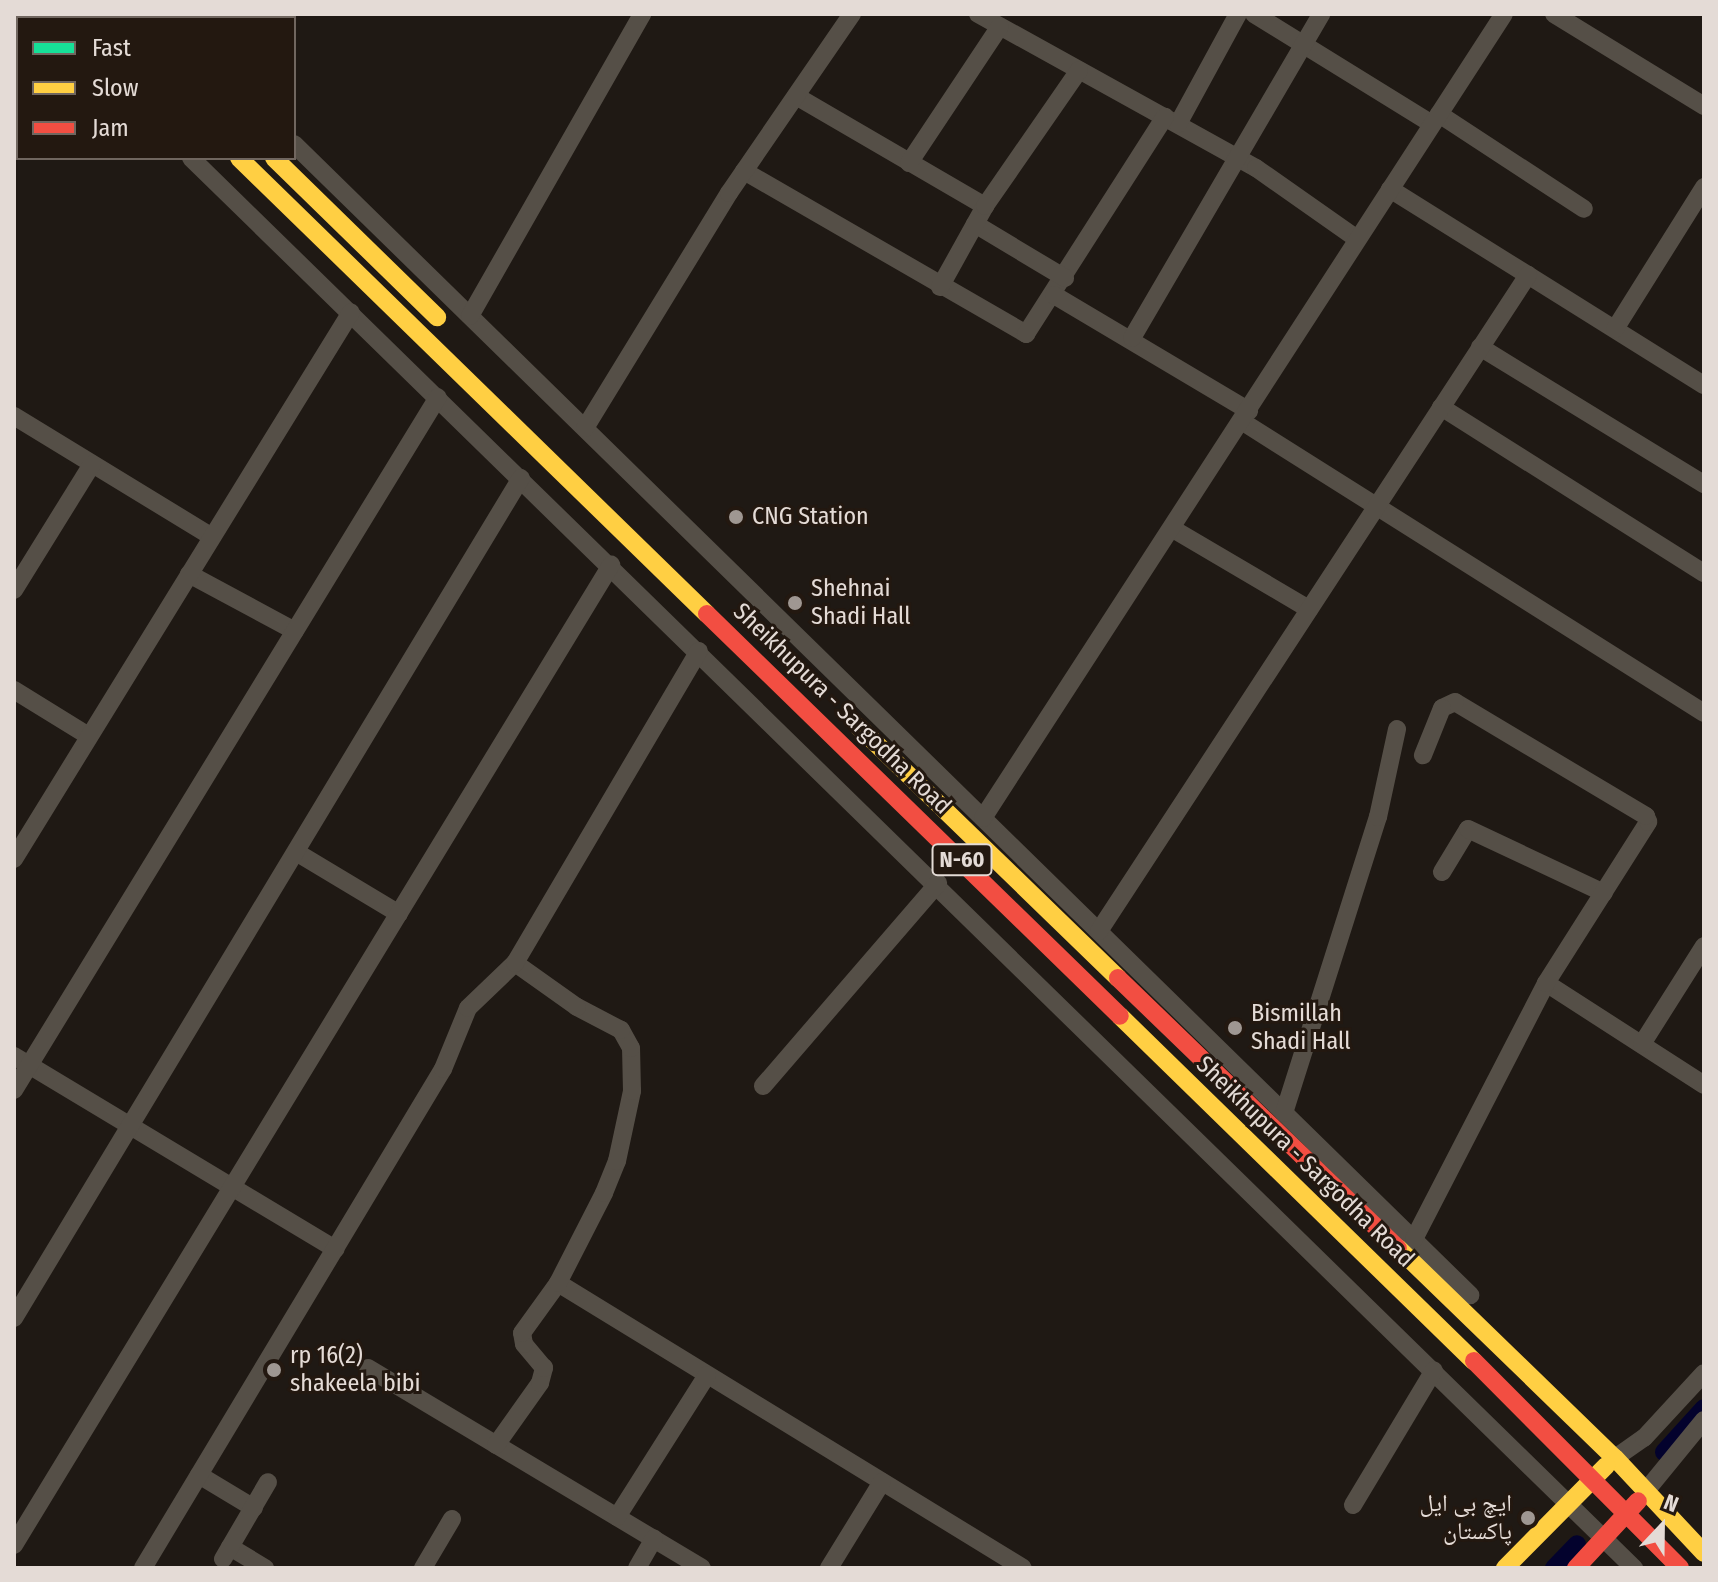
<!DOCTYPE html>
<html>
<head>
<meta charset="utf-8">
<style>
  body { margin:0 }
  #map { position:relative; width:1718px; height:1582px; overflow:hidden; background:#1f1914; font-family:"Fira Sans Condensed","Noto Naskh Arabic",sans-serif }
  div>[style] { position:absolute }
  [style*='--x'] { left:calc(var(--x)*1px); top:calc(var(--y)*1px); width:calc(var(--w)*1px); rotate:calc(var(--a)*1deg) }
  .canal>* { height:18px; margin:-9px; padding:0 9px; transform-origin:9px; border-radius:9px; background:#03022d }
  .street>* { height:18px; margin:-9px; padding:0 9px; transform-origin:9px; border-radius:9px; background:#554f47 }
  .fast>* { height:18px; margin:-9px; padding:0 9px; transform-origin:9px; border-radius:9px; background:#16e098 }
  .slow>* { height:18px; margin:-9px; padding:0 9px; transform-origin:9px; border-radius:9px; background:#ffcf43 }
  .jam>* { height:18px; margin:-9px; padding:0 9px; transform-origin:9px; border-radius:9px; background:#f24e42 }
  .dots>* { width:22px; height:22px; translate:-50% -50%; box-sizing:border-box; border:4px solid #231810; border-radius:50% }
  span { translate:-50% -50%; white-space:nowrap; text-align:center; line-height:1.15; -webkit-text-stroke:6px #231810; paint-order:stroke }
  .shield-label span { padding:2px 6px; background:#231810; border:2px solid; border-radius:6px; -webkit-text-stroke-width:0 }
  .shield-label { font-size:22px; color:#e4dbd6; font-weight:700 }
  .poi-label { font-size:24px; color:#e4dbd6 }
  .left { translate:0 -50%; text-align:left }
  .right { translate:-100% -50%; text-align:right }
  .street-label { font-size:24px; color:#e4dbd6 }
  .frame { position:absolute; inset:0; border:16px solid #e4dbd6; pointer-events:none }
  .legend { position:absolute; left:16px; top:16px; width:280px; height:144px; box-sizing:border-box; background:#231810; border:2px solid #70665f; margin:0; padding:10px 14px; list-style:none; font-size:24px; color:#e4dbd6 }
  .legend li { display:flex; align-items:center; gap:16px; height:40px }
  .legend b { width:40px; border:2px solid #70665f }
  .north { position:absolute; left:1622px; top:1486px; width:80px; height:80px; -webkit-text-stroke:6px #231810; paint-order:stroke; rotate:22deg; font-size:22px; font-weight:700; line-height:32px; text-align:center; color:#e4dbd6 }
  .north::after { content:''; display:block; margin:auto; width:28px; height:36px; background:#e4dbd6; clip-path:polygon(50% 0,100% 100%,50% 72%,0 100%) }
</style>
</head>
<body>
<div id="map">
  <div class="canal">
    <div style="--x:1664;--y:1452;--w:59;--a:-47.7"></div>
    <div style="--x:1554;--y:1568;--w:33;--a:-46"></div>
  </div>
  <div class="street">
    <div style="--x:40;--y:14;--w:6;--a:45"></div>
    <div style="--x:162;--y:14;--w:6;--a:45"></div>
    <div style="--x:978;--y:14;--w:318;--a:29"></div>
    <div style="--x:1256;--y:168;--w:123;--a:35.1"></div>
    <div style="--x:1254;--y:14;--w:209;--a:31.7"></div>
    <div style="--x:1554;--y:14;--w:176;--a:31.5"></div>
    <div style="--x:796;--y:96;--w:219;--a:30.2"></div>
    <div style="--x:1439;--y:114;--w:173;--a:33.2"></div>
    <div style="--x:1178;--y:124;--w:125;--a:-61.4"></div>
    <div style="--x:294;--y:144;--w:1646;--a:44.38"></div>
    <div style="--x:191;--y:158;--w:2018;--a:44.34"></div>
    <div style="--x:909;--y:163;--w:164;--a:-56.4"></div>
    <div style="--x:744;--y:171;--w:326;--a:30"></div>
    <div style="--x:1026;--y:334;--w:258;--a:-57.4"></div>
    <div style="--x:1390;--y:189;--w:370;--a:32"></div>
    <div style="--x:975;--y:224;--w:105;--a:31"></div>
    <div style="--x:940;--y:287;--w:93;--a:-60.9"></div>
    <div style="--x:985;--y:206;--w:165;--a:-55.3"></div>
    <div style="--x:1054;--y:295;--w:227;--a:30.7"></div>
    <div style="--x:470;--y:316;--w:348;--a:-60.3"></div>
    <div style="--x:1615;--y:329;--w:168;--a:-57.9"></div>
    <div style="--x:1132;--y:338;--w:375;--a:-59.7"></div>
    <div style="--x:1480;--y:347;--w:263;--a:31.5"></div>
    <div style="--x:1441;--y:407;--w:311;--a:32.3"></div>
    <div style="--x:14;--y:416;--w:232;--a:31.4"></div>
    <div style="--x:1243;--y:422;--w:545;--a:32.26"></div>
    <div style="--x:585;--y:428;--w:276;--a:-58.5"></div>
    <div style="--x:729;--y:193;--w:217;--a:-55.5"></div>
    <div style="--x:1173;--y:529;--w:158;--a:30.5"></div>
    <div style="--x:189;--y:574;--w:120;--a:28.3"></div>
    <div style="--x:14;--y:590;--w:148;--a:-58.2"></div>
    <div style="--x:14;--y:690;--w:86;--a:31.7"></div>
    <div style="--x:983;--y:818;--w:958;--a:-57.06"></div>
    <div style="--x:296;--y:852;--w:120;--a:31"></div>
    <div style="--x:14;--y:859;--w:642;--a:-58.36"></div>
    <div style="--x:1442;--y:872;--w:50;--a:-58.8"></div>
    <div style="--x:1468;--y:829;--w:150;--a:25.2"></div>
    <div style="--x:1099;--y:931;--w:784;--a:-56.82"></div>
    <div style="--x:1546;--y:983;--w:188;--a:32.8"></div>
    <div style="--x:1642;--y:1044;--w:116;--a:-57.7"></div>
    <div style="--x:14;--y:1056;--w:375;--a:31"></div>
    <div style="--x:763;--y:1086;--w:268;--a:-49.2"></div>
    <div style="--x:14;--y:1090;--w:812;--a:-58.54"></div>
    <div style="--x:1284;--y:1113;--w:311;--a:-72.4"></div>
    <div style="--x:1378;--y:817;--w:90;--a:-77.8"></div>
    <div style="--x:1414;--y:1239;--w:288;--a:-62.7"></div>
    <div style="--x:1546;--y:983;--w:191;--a:-57.6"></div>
    <div style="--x:1648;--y:822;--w:6;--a:-108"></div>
    <div style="--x:1646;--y:816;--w:222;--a:-149.2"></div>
    <div style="--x:1455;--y:702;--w:14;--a:155"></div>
    <div style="--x:1442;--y:708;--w:51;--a:112"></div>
    <div style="--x:558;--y:1283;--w:545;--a:31.5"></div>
    <div style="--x:14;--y:1318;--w:981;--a:-58.89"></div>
    <div style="--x:368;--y:1368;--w:389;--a:30.9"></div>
    <div style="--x:496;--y:1445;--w:76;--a:-54.6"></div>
    <div style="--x:540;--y:1383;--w:16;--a:-75"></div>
    <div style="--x:544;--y:1368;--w:31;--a:-130"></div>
    <div style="--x:524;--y:1344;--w:11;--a:-100"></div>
    <div style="--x:522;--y:1333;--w:62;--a:-54.2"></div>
    <div style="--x:558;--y:1283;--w:101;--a:-62.9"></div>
    <div style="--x:604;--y:1193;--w:35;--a:-68"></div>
    <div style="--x:617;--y:1161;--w:72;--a:-77.9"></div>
    <div style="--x:632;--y:1091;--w:43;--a:-91.3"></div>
    <div style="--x:631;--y:1048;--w:21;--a:-119"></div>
    <div style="--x:621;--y:1030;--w:50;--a:-152.4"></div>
    <div style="--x:577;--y:1007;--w:76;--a:-144.6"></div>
    <div style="--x:1615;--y:1458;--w:35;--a:-35"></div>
    <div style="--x:1644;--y:1438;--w:88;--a:-47.3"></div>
    <div style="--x:199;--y:1475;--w:64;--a:31"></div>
    <div style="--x:1645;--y:1492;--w:93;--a:-50.7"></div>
    <div style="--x:1353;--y:1505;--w:157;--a:-59"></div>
    <div style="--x:617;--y:1517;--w:168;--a:-57.6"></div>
    <div style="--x:14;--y:1545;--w:1148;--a:-58.65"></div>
    <div style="--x:230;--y:1547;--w:41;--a:31"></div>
    <div style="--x:223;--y:1559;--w:89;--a:-59.7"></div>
    <div style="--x:143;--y:1568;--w:582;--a:-58.99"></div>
    <div style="--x:443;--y:1069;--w:66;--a:-67.7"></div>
    <div style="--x:468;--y:1008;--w:65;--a:-43.8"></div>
    <div style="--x:515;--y:963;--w:362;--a:-59.5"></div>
    <div style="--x:423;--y:1568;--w:57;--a:-59.4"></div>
    <div style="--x:637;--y:1568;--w:34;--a:-60"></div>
    <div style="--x:829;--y:1568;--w:101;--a:-58.4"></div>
  </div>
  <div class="fast">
    <div style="--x:91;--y:14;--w:6;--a:45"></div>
  </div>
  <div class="slow">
    <div style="--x:239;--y:158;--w:653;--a:44.26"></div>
    <div style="--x:274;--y:158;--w:228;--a:44.3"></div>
    <div style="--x:859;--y:727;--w:361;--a:44.1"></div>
    <div style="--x:1120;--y:1016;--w:494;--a:44.3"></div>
    <div style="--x:1398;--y:1248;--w:302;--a:44.1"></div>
    <div style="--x:1615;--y:1458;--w:130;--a:46.9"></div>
    <div style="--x:1505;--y:1568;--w:144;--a:-45.3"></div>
  </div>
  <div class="jam">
    <div style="--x:126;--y:14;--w:6;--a:45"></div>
    <div style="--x:707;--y:614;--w:576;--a:44.23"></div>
    <div style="--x:1118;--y:978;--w:389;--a:44"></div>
    <div style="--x:1474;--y:1361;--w:292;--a:45.1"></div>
    <div style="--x:1576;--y:1568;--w:91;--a:-47.2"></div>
  </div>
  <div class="dots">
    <div style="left:736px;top:517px;background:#9f9792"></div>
    <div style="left:795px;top:603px;background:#9f9792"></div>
    <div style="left:1235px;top:1028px;background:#9f9792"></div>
    <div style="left:274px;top:1370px;background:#9f9792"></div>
    <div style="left:1528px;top:1518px;background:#9f9792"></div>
  </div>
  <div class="shield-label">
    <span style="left:962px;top:860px">N-60</span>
  </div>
  <div class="poi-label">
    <span class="left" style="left:752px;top:517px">CNG Station</span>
    <span class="left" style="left:811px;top:603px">Shehnai<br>Shadi Hall</span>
    <span class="left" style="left:1251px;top:1028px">Bismillah<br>Shadi Hall</span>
    <span class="left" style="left:290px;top:1370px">rp 16(2)<br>shakeela bibi</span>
    <span class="right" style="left:1512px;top:1518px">ایچ بی ایل<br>پاکستان</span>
  </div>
  <div class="street-label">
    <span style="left:842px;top:709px;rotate:44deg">Sheikhupura - Sargodha Road</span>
    <span style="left:1305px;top:1162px;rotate:44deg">Sheikhupura - Sargodha Road</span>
  </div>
  <div class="frame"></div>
  <ul class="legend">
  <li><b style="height:10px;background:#16e098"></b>Fast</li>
  <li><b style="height:10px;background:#ffcf43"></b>Slow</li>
  <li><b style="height:10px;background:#f24e42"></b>Jam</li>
  </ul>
  <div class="north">N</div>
</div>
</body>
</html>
